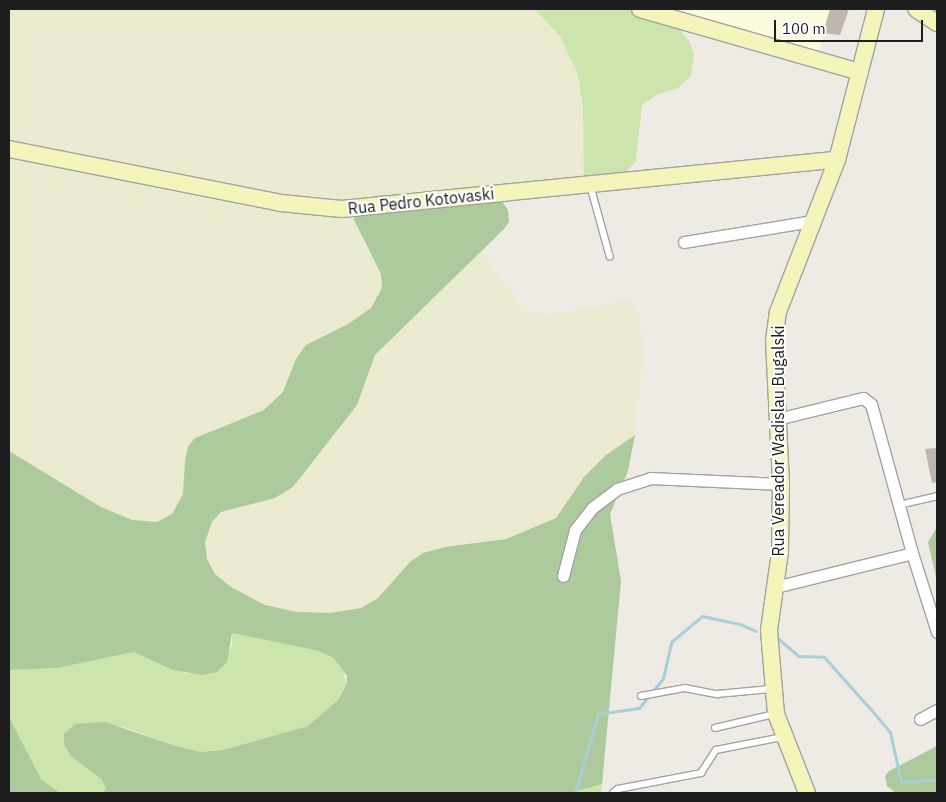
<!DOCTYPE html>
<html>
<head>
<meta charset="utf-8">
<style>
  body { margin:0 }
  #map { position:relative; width:946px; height:802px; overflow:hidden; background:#eeeae4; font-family:"IBM Plex Sans",sans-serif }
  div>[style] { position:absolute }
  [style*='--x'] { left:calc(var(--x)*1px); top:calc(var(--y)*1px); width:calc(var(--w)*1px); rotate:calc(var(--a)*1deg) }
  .education>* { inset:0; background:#fdfbde }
  .farmland>* { inset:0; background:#ebebd1 }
  .grass>* { inset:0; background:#cbe5ad }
  .forest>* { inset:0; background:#acca9c }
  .stream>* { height:3px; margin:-1.5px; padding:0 1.5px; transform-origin:1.5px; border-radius:1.5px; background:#a7d0d9 }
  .building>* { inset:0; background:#beb6b1 }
  .roads { filter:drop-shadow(1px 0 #a2a2a2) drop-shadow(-1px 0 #a2a2a2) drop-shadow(0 1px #a2a2a2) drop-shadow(0 -1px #a2a2a2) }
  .lane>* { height:5.5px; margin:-2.75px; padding:0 2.75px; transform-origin:2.75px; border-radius:2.75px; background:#fff }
  .street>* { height:11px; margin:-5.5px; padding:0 5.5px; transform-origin:5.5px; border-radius:5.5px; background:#fff }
  .secondary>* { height:16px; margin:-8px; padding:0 8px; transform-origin:8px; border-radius:8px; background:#f5f5bb }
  span { translate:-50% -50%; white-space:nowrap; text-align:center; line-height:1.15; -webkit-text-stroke:4px #fff; paint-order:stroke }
  .street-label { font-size:16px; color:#1e1e1e }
  .frame { position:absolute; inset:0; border:10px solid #1e1e1e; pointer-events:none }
  .scale { position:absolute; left:774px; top:20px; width:149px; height:22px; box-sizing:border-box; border:2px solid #1e1e1e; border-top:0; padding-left:6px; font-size:15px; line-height:18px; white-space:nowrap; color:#1e1e1e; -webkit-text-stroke:4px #fff; paint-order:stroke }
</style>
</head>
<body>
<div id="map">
  <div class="education">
    <div style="clip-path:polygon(669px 9px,832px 9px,819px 51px)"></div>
  </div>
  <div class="farmland">
    <div style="clip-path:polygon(9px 9px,534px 9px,560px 36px,578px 75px,583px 107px,584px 186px,497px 194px,360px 235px,381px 274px,382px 288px,371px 308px,348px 324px,319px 337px,283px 392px,264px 410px,209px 431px,188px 446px,183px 494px,172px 514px,157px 522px,132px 520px,101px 507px,9px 451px)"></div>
    <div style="clip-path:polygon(481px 251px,518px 301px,529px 311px,547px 315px,629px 300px,639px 316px,643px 350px,635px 435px,606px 455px,584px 477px,556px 518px,506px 539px,410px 562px,378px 598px,361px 608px,330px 613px,296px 612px,265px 605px,231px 587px,215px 574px,207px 559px,205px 542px,212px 522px,221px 513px,275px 498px,293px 487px,357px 405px,375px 355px)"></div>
  </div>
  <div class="grass">
    <div style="clip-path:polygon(534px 9px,648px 9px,679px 29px,689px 41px,694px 54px,691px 76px,678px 88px,658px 94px,642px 105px,636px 161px,625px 173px,584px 186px,583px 107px,578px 75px,560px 36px)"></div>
    <div style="clip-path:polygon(232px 633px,319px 651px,334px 658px,343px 668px,346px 686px,338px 700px,308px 726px,223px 750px,200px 752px,175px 746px,122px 726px,72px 757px,101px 779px,106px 789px,102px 793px,60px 793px,41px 779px,9px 717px,9px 670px,57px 668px,134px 652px,185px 673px,202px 675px,217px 672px,232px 646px)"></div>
    <div style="clip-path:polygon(602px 784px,601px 793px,569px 793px,588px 786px)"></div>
  </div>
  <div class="forest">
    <div style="clip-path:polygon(497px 194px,508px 210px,509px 222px,504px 229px,375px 355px,357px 405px,293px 487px,275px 498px,221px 512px,212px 522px,205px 542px,207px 559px,215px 574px,231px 587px,265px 605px,297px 612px,330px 613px,361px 608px,378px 598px,410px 562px,423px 553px,445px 547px,506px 539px,556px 518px,584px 477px,606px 455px,635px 435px,628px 471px,610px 514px,621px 581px,602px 784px,569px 793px,102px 793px,106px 789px,101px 779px,72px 757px,64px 745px,64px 734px,75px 724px,105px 722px,176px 746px,200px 752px,223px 750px,308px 726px,338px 700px,346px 686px,347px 676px,334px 658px,319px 651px,232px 633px,227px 662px,217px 672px,202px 675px,173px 670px,134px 652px,57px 668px,9px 670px,9px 451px,101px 507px,132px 520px,157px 522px,172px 514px,183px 494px,185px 461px,188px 446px,195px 438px,264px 410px,283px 392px,296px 359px,306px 345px,348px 324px,371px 308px,382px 288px,381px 274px,354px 220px,356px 205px,364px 199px,380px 195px)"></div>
    <div style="clip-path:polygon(937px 527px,937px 581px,928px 542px)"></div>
    <div style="clip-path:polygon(9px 717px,41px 779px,60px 793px,9px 793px)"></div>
    <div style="clip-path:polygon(937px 746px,937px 793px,896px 793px,887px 786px,885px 776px,889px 771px)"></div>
  </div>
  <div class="stream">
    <div style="--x:776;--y:637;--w:30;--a:40"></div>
    <div style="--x:799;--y:656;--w:25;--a:2"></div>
    <div style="--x:824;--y:657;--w:75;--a:48.2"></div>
    <div style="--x:874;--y:713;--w:25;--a:50"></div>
    <div style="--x:890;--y:732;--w:51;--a:77.6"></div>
    <div style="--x:901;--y:782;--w:36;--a:-3"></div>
    <div style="--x:575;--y:793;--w:82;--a:-73.8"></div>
    <div style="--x:598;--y:714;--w:41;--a:-8.3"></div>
    <div style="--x:639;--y:708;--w:38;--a:-51"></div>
    <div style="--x:663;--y:678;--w:37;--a:-77"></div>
    <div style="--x:671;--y:642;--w:40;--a:-40"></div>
    <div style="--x:702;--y:616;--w:39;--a:12"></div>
    <div style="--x:740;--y:624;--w:17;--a:24"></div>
  </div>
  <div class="building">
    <div style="clip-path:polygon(830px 9px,849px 9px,840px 35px,823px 33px)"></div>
    <div style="clip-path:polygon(937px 448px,937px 482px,932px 483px,925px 449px)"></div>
  </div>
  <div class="roads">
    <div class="lane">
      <div style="--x:591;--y:187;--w:72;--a:74.6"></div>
      <div style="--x:899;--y:505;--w:39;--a:-13"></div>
      <div style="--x:641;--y:696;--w:45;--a:-10.3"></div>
      <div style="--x:685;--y:688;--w:33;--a:11"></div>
      <div style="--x:717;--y:694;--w:54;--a:-5.3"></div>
      <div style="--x:715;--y:728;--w:61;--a:-13.3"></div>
      <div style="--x:613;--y:793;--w:6;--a:-39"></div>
      <div style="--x:618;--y:789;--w:85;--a:-10.9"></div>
      <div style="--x:701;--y:773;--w:27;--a:-57"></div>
      <div style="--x:716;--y:750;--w:68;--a:-11"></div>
    </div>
    <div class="street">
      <div style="--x:684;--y:242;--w:130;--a:-9.3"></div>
      <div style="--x:777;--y:419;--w:89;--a:-13.7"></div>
      <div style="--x:863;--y:398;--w:10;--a:37"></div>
      <div style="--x:871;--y:404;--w:155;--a:74.6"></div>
      <div style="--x:912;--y:553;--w:83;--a:72.4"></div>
      <div style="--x:563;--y:576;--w:48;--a:-75.4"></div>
      <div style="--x:575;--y:530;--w:28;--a:-52"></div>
      <div style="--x:592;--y:508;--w:31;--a:-37"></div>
      <div style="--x:617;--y:489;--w:35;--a:-18"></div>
      <div style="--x:650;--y:478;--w:131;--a:2.6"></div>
      <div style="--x:775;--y:587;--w:141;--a:-13.9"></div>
      <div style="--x:920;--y:719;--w:19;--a:-28"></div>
    </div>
    <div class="secondary">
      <div style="--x:640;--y:9;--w:229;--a:16"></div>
      <div style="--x:916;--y:9;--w:25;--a:34"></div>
      <div style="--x:9;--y:149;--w:277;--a:11.2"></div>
      <div style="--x:281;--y:203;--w:61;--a:5.6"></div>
      <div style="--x:342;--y:209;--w:497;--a:-5.7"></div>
      <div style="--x:807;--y:793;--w:85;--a:-111.4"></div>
      <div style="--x:776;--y:714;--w:84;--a:-94.8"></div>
      <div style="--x:769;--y:630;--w:79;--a:-82"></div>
      <div style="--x:780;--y:552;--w:68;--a:-89.2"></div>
      <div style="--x:781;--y:484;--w:144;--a:-92.8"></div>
      <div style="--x:774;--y:340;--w:28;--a:-82"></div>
      <div style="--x:778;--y:312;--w:163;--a:-68.8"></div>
      <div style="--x:837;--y:160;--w:156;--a:-75.5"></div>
    </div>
  </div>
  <div class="street-label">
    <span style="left:421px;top:201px;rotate:-6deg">Rua Pedro Kotovaski</span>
    <span style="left:778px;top:441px;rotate:-90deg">Rua Vereador Wadislau Bugalski</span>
  </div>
  <div class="frame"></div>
  <div class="scale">100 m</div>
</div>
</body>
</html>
